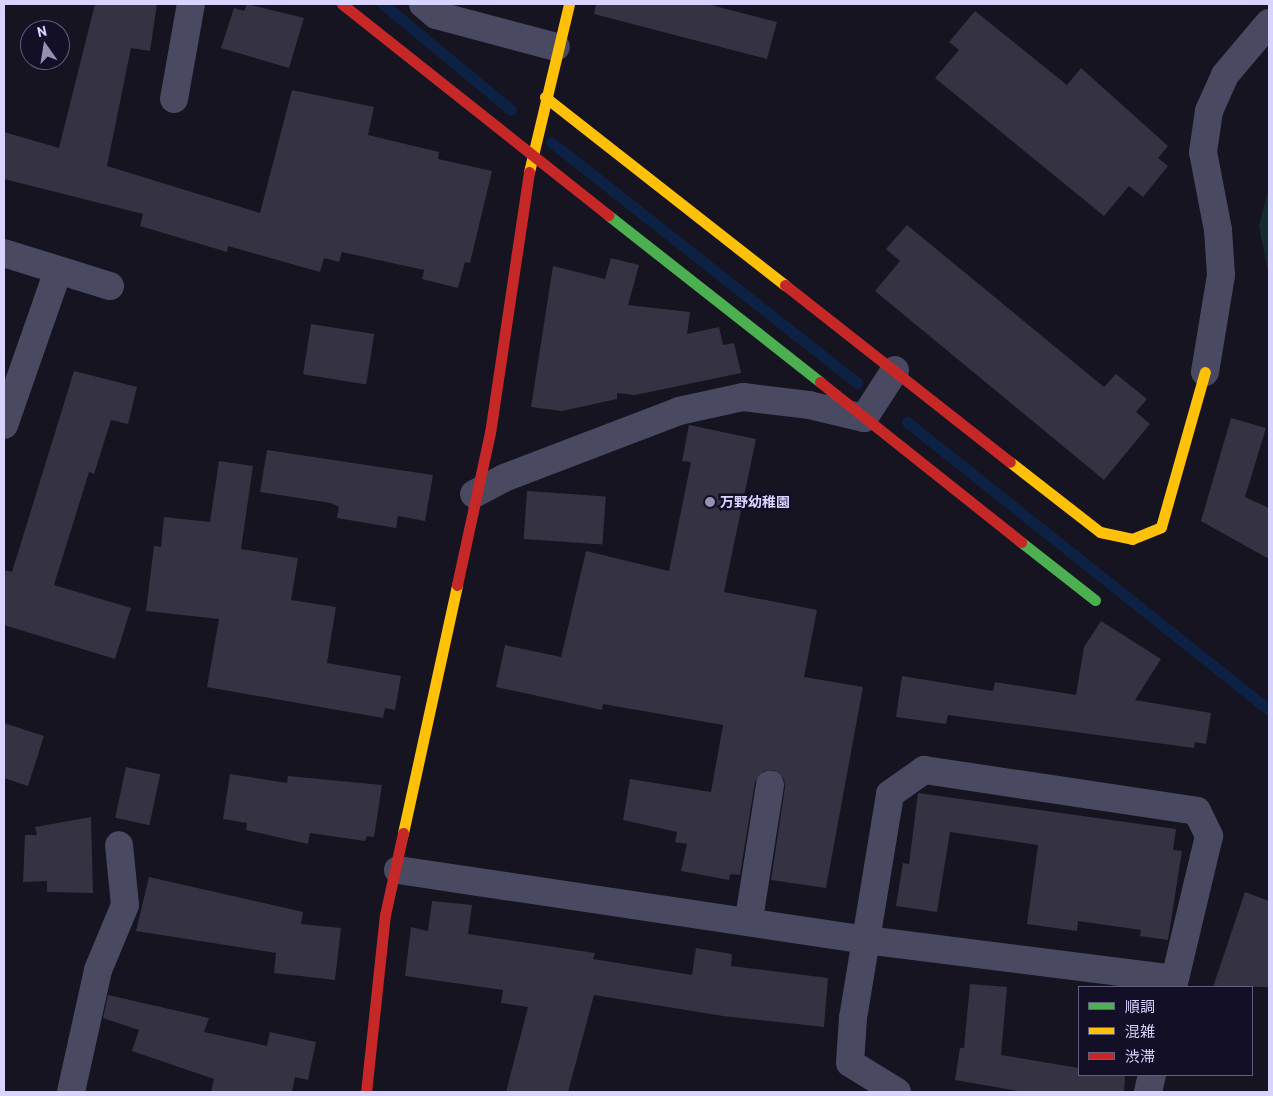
<!DOCTYPE html>
<html>
<head>
<meta charset="utf-8">
<style>
  body { margin:0 }
  #map { position:relative; width:1273px; height:1096px; overflow:hidden; background:#161421; font-family:Barlow,"Noto Sans JP",sans-serif }
  div>[style] { position:absolute }
  [style*='--x'] { left:calc(var(--x)*1px); top:calc(var(--y)*1px); width:calc(var(--w)*1px); rotate:calc(var(--a)*1deg) }
  .green>* { inset:0; background:#132c2d }
  .stream>* { height:11px; margin:-5.5px; padding:0 5.5px; transform-origin:5.5px; border-radius:5.5px; background:#0d2144 }
  .building>* { inset:0; background:#343243; transform-origin:0 0 }
  .street>* { height:28px; margin:-14px; padding:0 14px; transform-origin:14px; border-radius:14px; background:#4a4962 }
  .fast>* { height:11px; margin:-5.5px; padding:0 5.5px; transform-origin:5.5px; border-radius:5.5px; background:#4caf50 }
  .slow>* { height:11px; margin:-5.5px; padding:0 5.5px; transform-origin:5.5px; border-radius:5.5px; background:#ffc107 }
  .jam>* { height:11px; margin:-5.5px; padding:0 5.5px; transform-origin:5.5px; border-radius:5.5px; background:#c62828 }
  .dots>* { width:14px; height:14px; translate:-50% -50%; box-sizing:border-box; border:2px solid #130f26; border-radius:50% }
  span { translate:-50% -50%; white-space:nowrap; text-align:center; line-height:1.15; -webkit-text-stroke:5px #130f26; paint-order:stroke }
  .poi-label { font-size:14px; color:#d9d4ff; font-weight:700 }
  .left { translate:0 -50%; text-align:left }
  .frame { position:absolute; inset:0; border:5px solid #d9d4ff; pointer-events:none }
  .legend { position:absolute; left:1078px; top:986px; width:175px; height:90px; box-sizing:border-box; background:#130f26; border:1px solid #625e7d; margin:0; padding:6px 9px; list-style:none; font-size:15px; color:#d9d4ff }
  .legend li { display:flex; align-items:center; gap:10px; height:25px }
  .legend b { width:25px; border:1px solid #625e7d }
  .north { position:absolute; left:20px; top:20px; width:50px; height:50px; box-sizing:border-box; background:#130f26; border:1px solid #625e7d; border-radius:50%; rotate:347deg; font-size:14px; font-weight:700; line-height:20px; text-align:center; color:#d9d4ff }
  .north::after { content:''; display:block; margin:auto; width:18px; height:22px; background:#9591b1; clip-path:polygon(50% 0,100% 100%,50% 72%,0 100%) }
</style>
</head>
<body>
<div id="map">
  <div class="green">
    <div style="clip-path:polygon(1269px 187px,1269px 277px,1259px 226px)"></div>
  </div>
  <div class="stream">
    <div style="--x:383;--y:4;--w:166;--a:39.6"></div>
    <div style="--x:551;--y:142;--w:390;--a:38.2"></div>
    <div style="--x:907;--y:422;--w:463;--a:38.5"></div>
  </div>
  <div class="building">
    <div style="clip-path:polygon(95px 4px,157px 4px,150px 51px,131px 48px,107px 166px,260px 213px,292px 90px,374px 107px,368px 135px,439px 152px,438px 159px,492px 171px,470px 263px,465px 262px,458px 288px,422px 279px,424px 270px,342px 252px,339px 262px,324px 258px,320px 272px,228px 246px,227px 252px,140px 226px,143px 214px,4px 179px,4px 132px,59px 148px)"></div>
    <div style="clip-path:polygon(247px 4px,304px 18px,289px 68px,221px 48px,234px 8px,244px 11px)"></div>
    <div style="clip-path:polygon(596px 4px,707px 4px,777px 22px,767px 59px,594px 14px)"></div>
    <div style="clip-path:polygon(975px 11px,1067px 85px,1081px 68px,1168px 146px,1158px 158px,1168px 166px,1143px 197px,1129px 186px,1104px 216px,935px 78px,959px 50px,949px 42px)"></div>
    <div style="clip-path:polygon(907px 225px,1104px 387px,1116px 374px,1147px 399px,1136px 412px,1150px 424px,1104px 480px,875px 291px,900px 261px,886px 249px)"></div>
    <div style="clip-path:polygon(611px 258px,639px 265px,628px 305px,690px 312px,687px 334px,719px 327px,723px 345px,734px 343px,741px 373px,635px 395px,617px 393px,617px 399px,562px 411px,531px 407px,553px 266px,605px 279px)"></div>
    <div style="left:311px;top:324px;width:64px;height:51px;rotate:9deg"></div>
    <div style="clip-path:polygon(74px 371px,137px 387px,128px 424px,111px 420px,94px 474px,89px 472px,54px 585px,131px 608px,115px 659px,4px 625px,4px 570px,12px 572px)"></div>
    <div style="clip-path:polygon(1231px 418px,1266px 428px,1245px 497px,1269px 508px,1269px 559px,1201px 521px)"></div>
    <div style="clip-path:polygon(689px 425px,756px 439px,724px 592px,817px 610px,804px 677px,863px 687px,826px 888px,771px 880px,785px 787px,784px 779px,773px 770px,764px 771px,755px 782px,740px 875px,730px 874px,729px 880px,681px 871px,687px 844px,675px 842px,677px 832px,623px 820px,630px 779px,711px 792px,723px 725px,603px 704px,602px 710px,496px 687px,505px 645px,561px 657px,586px 551px,669px 571px,691px 462px,682px 461px)"></div>
    <div style="clip-path:polygon(267px 450px,433px 475px,425px 521px,398px 516px,396px 528px,337px 518px,339px 507px,331px 503px,260px 492px)"></div>
    <div style="clip-path:polygon(219px 461px,253px 466px,241px 549px,298px 558px,291px 600px,336px 607px,327px 663px,401px 676px,395px 710px,385px 708px,383px 718px,207px 687px,219px 619px,146px 611px,154px 546px,161px 547px,164px 517px,210px 522px)"></div>
    <div style="left:527px;top:491px;width:79px;height:48px;rotate:4deg"></div>
    <div style="clip-path:polygon(1101px 621px,1161px 659px,1135px 700px,1211px 713px,1206px 744px,1195px 742px,1194px 748px,948px 715px,946px 724px,896px 717px,902px 676px,993px 691px,995px 682px,1076px 695px,1084px 647px)"></div>
    <div style="clip-path:polygon(4px 723px,44px 736px,28px 786px,4px 778px)"></div>
    <div style="left:126px;top:767px;width:35px;height:52px;rotate:12deg"></div>
    <div style="clip-path:polygon(230px 774px,287px 783px,288px 776px,382px 785px,374px 837px,367px 836px,365px 841px,310px 833px,308px 844px,246px 830px,247px 823px,223px 819px)"></div>
    <div style="clip-path:polygon(918px 793px,1176px 829px,1173px 850px,1182px 851px,1168px 940px,1140px 936px,1141px 930px,1078px 921px,1077px 931px,1027px 924px,1038px 845px,950px 832px,937px 912px,896px 906px,903px 863px,909px 864px)"></div>
    <div style="clip-path:polygon(91px 817px,93px 893px,47px 892px,47px 881px,23px 882px,25px 835px,37px 835px,35px 827px)"></div>
    <div style="clip-path:polygon(149px 877px,303px 912px,301px 924px,341px 928px,335px 980px,274px 973px,276px 953px,136px 931px)"></div>
    <div style="clip-path:polygon(1245px 892px,1269px 901px,1269px 987px,1213px 987px)"></div>
    <div style="clip-path:polygon(432px 901px,472px 905px,468px 934px,595px 953px,593px 959px,692px 975px,696px 948px,732px 954px,731px 966px,828px 978px,824px 1027px,723px 1016px,594px 995px,568px 1092px,506px 1092px,528px 1007px,501px 1003px,503px 990px,405px 976px,411px 927px,428px 931px)"></div>
    <div style="clip-path:polygon(970px 984px,1007px 987px,1001px 1055px,1079px 1068px,1079px 1075px,1125px 1076px,1124px 1092px,1024px 1092px,955px 1080px,960px 1048px,964px 1048px)"></div>
    <div style="clip-path:polygon(108px 995px,209px 1018px,204px 1032px,267px 1046px,270px 1032px,316px 1042px,308px 1080px,295px 1077px,292px 1092px,211px 1092px,214px 1079px,132px 1051px,139px 1030px,103px 1018px)"></div>
  </div>
  <div class="street">
    <div style="--x:423;--y:4;--w:17;--a:40"></div>
    <div style="--x:436;--y:15;--w:124;--a:14.9"></div>
    <div style="--x:174;--y:99;--w:97;--a:-79.9"></div>
    <div style="--x:4;--y:253;--w:111;--a:17.3"></div>
    <div style="--x:1205;--y:372;--w:98;--a:-80.6"></div>
    <div style="--x:1221;--y:275;--w:45;--a:-93.8"></div>
    <div style="--x:1218;--y:230;--w:79;--a:-100.9"></div>
    <div style="--x:1203;--y:152;--w:41;--a:-81.7"></div>
    <div style="--x:1209;--y:111;--w:39;--a:-66"></div>
    <div style="--x:1225;--y:75;--w:68;--a:-49.8"></div>
    <div style="--x:4;--y:425;--w:163;--a:-70.7"></div>
    <div style="--x:474;--y:494;--w:34;--a:-28"></div>
    <div style="--x:504;--y:478;--w:187;--a:-20.9"></div>
    <div style="--x:679;--y:411;--w:66;--a:-12.3"></div>
    <div style="--x:743;--y:397;--w:66;--a:6.9"></div>
    <div style="--x:809;--y:405;--w:57;--a:13.3"></div>
    <div style="--x:864;--y:418;--w:57;--a:-57.1"></div>
    <div style="--x:398;--y:870;--w:473;--a:8.5"></div>
    <div style="--x:866;--y:940;--w:311;--a:7.2"></div>
    <div style="--x:749;--y:919;--w:136;--a:-81.1"></div>
    <div style="--x:71;--y:1092;--w:125;--a:-77.5"></div>
    <div style="--x:98;--y:970;--w:70;--a:-67.4"></div>
    <div style="--x:125;--y:905;--w:60;--a:-95.7"></div>
    <div style="--x:897;--y:1092;--w:55;--a:-148.3"></div>
    <div style="--x:850;--y:1063;--w:45;--a:-86.2"></div>
    <div style="--x:853;--y:1018;--w:227;--a:-80.6"></div>
    <div style="--x:890;--y:794;--w:42;--a:-35.2"></div>
    <div style="--x:924;--y:770;--w:276;--a:8.5"></div>
    <div style="--x:1197;--y:811;--w:28;--a:64"></div>
    <div style="--x:1209;--y:836;--w:155;--a:103.4"></div>
    <div style="--x:1148;--y:1092;--w:17;--a:-77"></div>
  </div>
  <div class="fast">
    <div style="--x:608;--y:215;--w:270;--a:38.2"></div>
    <div style="--x:1021;--y:542;--w:94;--a:38.1"></div>
  </div>
  <div class="slow">
    <div style="--x:545;--y:97;--w:305;--a:38.1"></div>
    <div style="--x:529;--y:172;--w:173;--a:-76.6"></div>
    <div style="--x:1010;--y:462;--w:114;--a:37.9"></div>
    <div style="--x:1100;--y:532;--w:33;--a:12"></div>
    <div style="--x:1132;--y:539;--w:31;--a:-22"></div>
    <div style="--x:1161;--y:527;--w:161;--a:-74.2"></div>
    <div style="--x:403;--y:833;--w:254;--a:-77.7"></div>
  </div>
  <div class="jam">
    <div style="--x:342;--y:4;--w:340;--a:38.4"></div>
    <div style="--x:785;--y:285;--w:286;--a:38.2"></div>
    <div style="--x:820;--y:382;--w:257;--a:38.5"></div>
    <div style="--x:457;--y:585;--w:156;--a:-77.8"></div>
    <div style="--x:490;--y:433;--w:264;--a:-81.5"></div>
    <div style="--x:366;--y:1092;--w:178;--a:-83.9"></div>
    <div style="--x:385;--y:915;--w:84;--a:-77.6"></div>
  </div>
  <div class="dots">
    <div style="left:710px;top:502px;background:#9591b1"></div>
  </div>
  <div class="poi-label">
    <span class="left" style="left:720px;top:502px">万野幼稚園</span>
  </div>
  <div class="frame"></div>
  <ul class="legend">
  <li><b style="height:6px;background:#4caf50"></b>順調</li>
  <li><b style="height:6px;background:#ffc107"></b>混雑</li>
  <li><b style="height:6px;background:#c62828"></b>渋滞</li>
  </ul>
  <div class="north">N</div>
</div>
</body>
</html>
